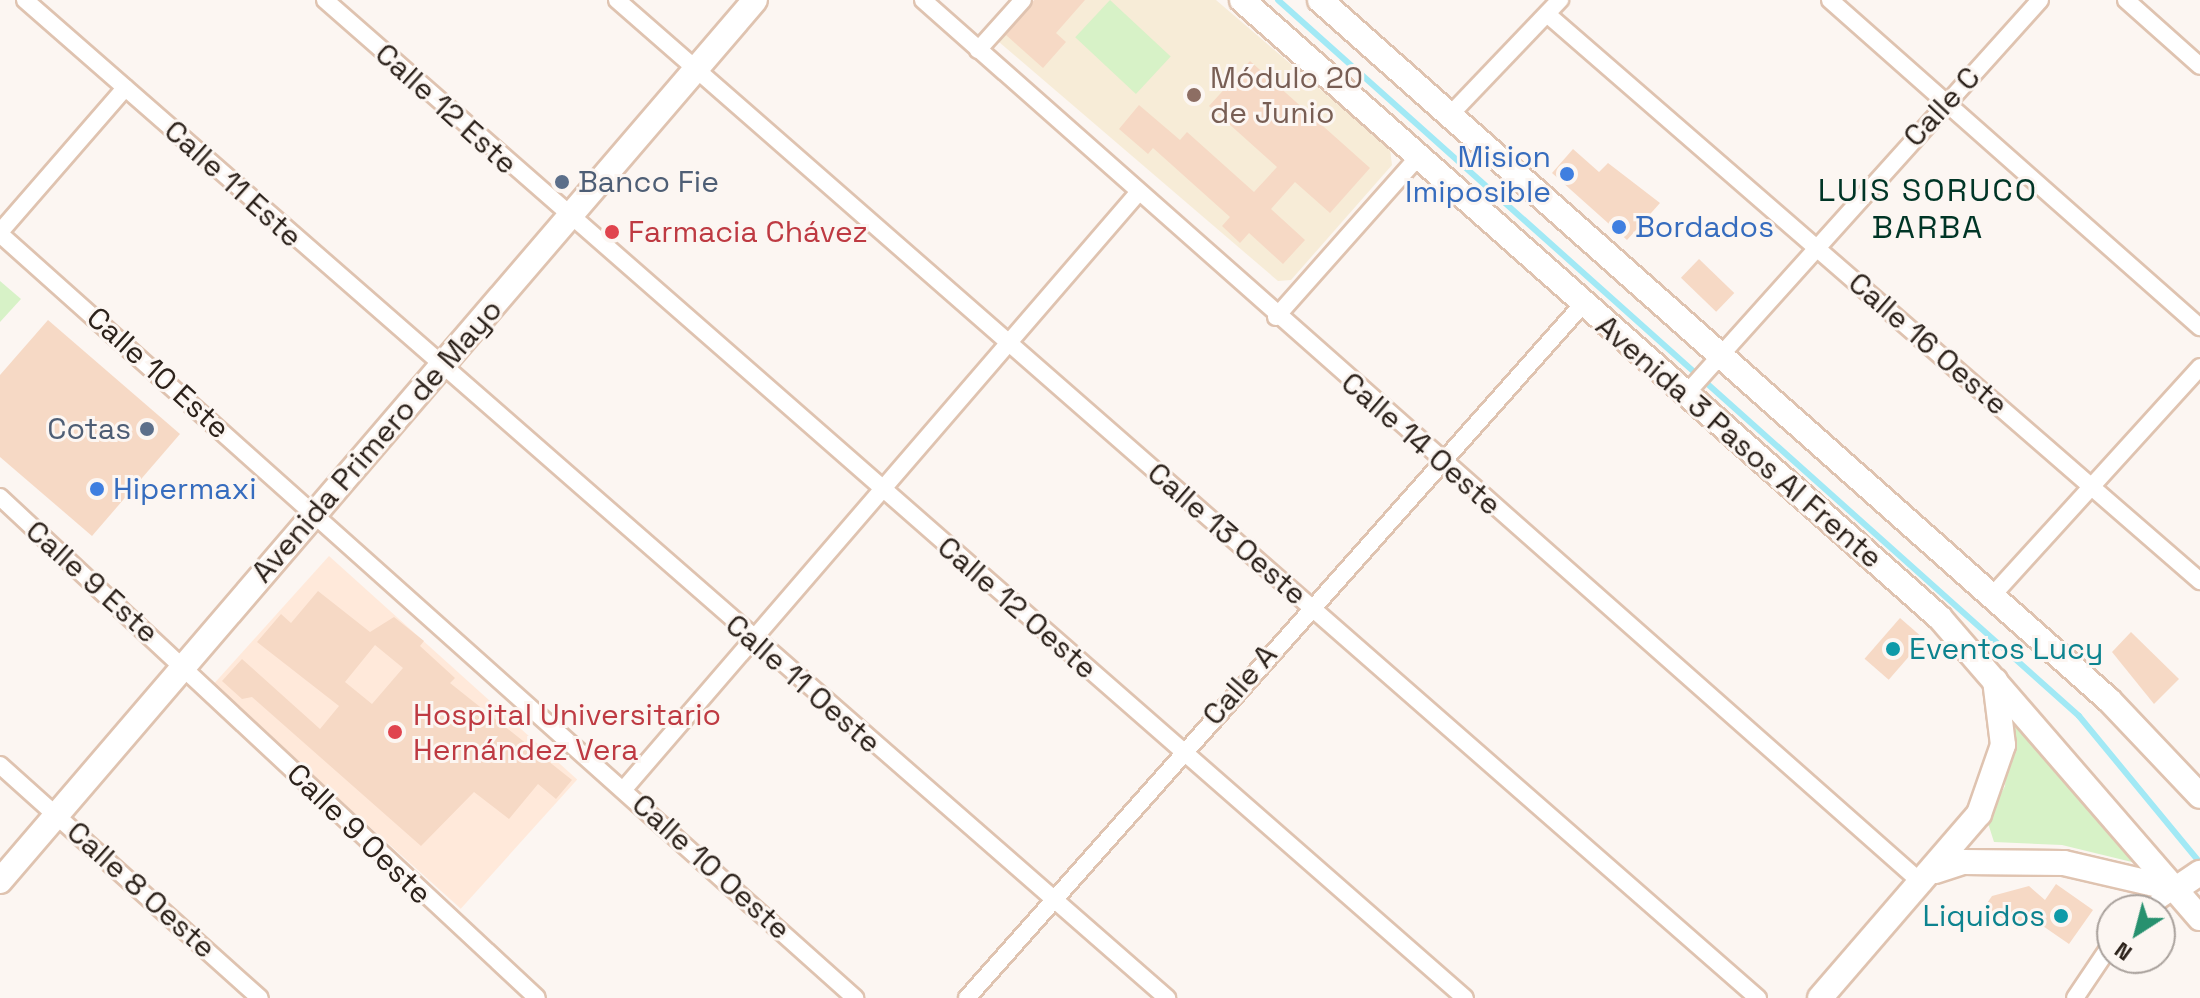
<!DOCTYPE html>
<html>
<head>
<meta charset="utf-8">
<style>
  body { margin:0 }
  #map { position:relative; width:2200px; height:998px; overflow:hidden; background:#fcf6f2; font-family:"Space Grotesk",sans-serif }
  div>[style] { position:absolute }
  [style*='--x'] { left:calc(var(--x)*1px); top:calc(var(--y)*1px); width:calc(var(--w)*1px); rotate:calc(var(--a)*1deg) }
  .built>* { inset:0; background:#ffe9da; transform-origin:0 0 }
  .education>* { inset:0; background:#f7ecd7 }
  .green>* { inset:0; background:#d7f2c7; transform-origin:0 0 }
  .stream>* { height:6px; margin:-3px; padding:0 3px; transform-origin:3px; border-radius:3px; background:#a2e9f5 }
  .building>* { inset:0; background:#f6d9c5; transform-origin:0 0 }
  .roads { filter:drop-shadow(2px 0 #dfc3b0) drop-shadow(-2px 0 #dfc3b0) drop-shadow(0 2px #dfc3b0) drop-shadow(0 -2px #dfc3b0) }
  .street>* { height:16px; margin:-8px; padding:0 8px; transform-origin:8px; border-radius:8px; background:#fff }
  .secondary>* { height:24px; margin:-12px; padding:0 12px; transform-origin:12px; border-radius:12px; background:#fff }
  .dots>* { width:22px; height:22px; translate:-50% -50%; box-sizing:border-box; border:4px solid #fcf6f2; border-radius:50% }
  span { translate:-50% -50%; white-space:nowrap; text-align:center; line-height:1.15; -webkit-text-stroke:6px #fcf6f2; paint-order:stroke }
  .education-label { font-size:30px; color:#785e54 }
  .left { translate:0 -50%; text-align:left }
  .street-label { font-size:30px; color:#2c221b }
  .shop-label { font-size:30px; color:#366cbe }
  .right { translate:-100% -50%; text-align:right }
  .service-label { font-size:30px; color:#4e5e75 }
  .health-label { font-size:30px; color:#be3a42 }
  .culture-label { font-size:30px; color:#0d838f }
  .neighbourhood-label { font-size:32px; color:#003526; letter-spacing:2px }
  .north { position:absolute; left:2096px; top:894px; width:80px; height:80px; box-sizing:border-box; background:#fcf6f2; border:2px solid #a9a19c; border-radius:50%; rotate:216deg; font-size:22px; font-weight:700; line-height:32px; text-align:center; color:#2c221b }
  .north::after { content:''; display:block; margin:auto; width:28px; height:36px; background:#27916f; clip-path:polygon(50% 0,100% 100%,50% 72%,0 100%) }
</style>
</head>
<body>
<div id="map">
  <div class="built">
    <div style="left:329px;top:556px;width:334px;height:174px;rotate:42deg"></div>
  </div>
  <div class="education">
    <div style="clip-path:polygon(1036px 0,1216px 0,1390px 149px,1392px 165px,1291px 280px,1278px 281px,999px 42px)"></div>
  </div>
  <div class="green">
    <div style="left:1110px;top:0;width:83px;height:51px;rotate:43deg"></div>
    <div style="clip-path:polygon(0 281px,21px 299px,0 322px)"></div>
    <div style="clip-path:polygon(2009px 710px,2136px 863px,2062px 845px,1994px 842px,1987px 820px,2005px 786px)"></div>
  </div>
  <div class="stream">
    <div style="--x:1278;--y:0;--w:1074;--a:41.79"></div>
    <div style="--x:2079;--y:716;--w:190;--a:50.5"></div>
  </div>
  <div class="building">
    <div style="clip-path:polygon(1034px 0,1085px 0,1056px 33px,1066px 42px,1043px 68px,1006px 35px)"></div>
    <div style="clip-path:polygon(1250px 61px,1370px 168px,1330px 213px,1295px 182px,1271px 209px,1305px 240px,1283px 264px,1249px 233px,1240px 243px,1222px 226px,1230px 217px,1153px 148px,1148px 154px,1119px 129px,1139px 105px,1180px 140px,1187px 132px,1254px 192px,1277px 167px,1209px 106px)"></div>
    <div style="clip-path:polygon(1573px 149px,1599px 172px,1608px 163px,1660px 203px,1627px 240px,1552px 173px)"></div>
    <div style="left:1699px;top:259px;width:49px;height:26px;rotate:44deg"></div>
    <div style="clip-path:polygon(48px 320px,180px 434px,92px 536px,0 457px,0 375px)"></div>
    <div style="clip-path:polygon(evenodd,318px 591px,370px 632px,394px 617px,424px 641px,420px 646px,455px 678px,450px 683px,572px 780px,556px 799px,538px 784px,509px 819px,474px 792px,421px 846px,252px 697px,242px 699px,222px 681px,242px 659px,320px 729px,339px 706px,257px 642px,281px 614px,291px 623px,318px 591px,375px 645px,403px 668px,372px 704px,345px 682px,375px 645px)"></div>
    <div style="left:1900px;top:618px;width:32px;height:54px;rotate:41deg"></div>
    <div style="clip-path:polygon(2131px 632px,2179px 679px,2154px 704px,2112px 652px)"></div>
    <div style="clip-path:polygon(2056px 884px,2093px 910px,2069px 944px,2027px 915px,2017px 929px,1985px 906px,1992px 896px,2029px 886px,2045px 900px)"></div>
  </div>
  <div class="roads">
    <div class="street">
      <div style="--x:25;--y:0;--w:1517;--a:41.15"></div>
      <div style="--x:325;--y:0;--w:1515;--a:41.2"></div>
      <div style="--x:617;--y:0;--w:1516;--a:41.18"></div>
      <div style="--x:923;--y:0;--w:1335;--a:41.48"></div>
      <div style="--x:1830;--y:0;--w:494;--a:41.5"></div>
      <div style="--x:2126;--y:0;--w:99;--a:41.7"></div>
      <div style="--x:1547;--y:14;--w:865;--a:40.97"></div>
      <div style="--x:978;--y:50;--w:67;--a:-48"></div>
      <div style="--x:1449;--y:116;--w:161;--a:-46.3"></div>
      <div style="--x:0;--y:232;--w:191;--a:-49"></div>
      <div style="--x:0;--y:234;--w:1147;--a:41.78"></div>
      <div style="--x:1276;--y:317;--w:213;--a:-48.4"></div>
      <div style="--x:1685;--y:395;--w:531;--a:-48.05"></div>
      <div style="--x:0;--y:497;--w:734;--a:43.01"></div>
      <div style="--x:1991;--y:597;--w:311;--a:-47.7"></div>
      <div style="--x:0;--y:765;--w:349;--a:41.9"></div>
      <div style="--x:624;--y:789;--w:786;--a:-49.23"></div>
      <div style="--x:2146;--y:910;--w:37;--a:-35"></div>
      <div style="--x:967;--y:998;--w:927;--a:-48.41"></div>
      <div style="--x:2075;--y:998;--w:66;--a:-56.1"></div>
    </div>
    <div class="secondary">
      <div style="--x:1242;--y:0;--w:932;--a:41.52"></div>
      <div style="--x:1940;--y:618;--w:397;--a:49.1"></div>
      <div style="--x:1320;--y:0;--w:1055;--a:41.58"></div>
      <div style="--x:2109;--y:700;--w:132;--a:46.5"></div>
      <div style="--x:1935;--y:871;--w:29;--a:-18"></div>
      <div style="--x:1963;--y:862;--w:101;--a:0.6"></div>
      <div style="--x:2064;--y:863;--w:115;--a:13.1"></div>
      <div style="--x:2176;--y:889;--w:29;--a:-34"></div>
      <div style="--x:0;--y:881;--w:1160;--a:-49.4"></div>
      <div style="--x:1820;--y:998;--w:243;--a:-49.2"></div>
      <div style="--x:1979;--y:814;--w:73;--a:-70.8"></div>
      <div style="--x:2003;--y:745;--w:65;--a:-97"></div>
    </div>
  </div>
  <div class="dots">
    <div style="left:1194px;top:95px;background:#8d6e63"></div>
    <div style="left:1567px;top:174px;background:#3f7fe0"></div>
    <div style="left:562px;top:182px;background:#5c6f8a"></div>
    <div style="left:1619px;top:227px;background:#3f7fe0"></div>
    <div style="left:612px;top:232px;background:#e0444e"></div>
    <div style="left:147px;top:429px;background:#5c6f8a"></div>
    <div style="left:97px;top:489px;background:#3f7fe0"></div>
    <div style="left:1893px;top:649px;background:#0f9aa8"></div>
    <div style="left:395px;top:732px;background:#e0444e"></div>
    <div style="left:2061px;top:916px;background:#0f9aa8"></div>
  </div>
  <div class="education-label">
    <span class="left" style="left:1210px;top:95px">Módulo 20<br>de Junio</span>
  </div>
  <div class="street-label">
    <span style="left:1942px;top:107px;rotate:-47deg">Calle C</span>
    <span style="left:446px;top:109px;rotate:42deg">Calle 12 Este</span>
    <span style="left:233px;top:184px;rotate:42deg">Calle 11 Este</span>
    <span style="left:1928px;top:344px;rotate:41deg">Calle 16 Oeste</span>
    <span style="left:158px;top:373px;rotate:42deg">Calle 10 Este</span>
    <span style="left:377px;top:441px;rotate:-49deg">Avenida Primero de Mayo</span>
    <span style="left:1739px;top:442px;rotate:41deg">Avenida 3 Pasos Al Frente</span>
    <span style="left:1421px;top:444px;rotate:41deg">Calle 14 Oeste</span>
    <span style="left:1227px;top:534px;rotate:41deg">Calle 13 Oeste</span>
    <span style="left:92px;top:582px;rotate:42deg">Calle 9 Este</span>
    <span style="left:1017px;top:608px;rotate:41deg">Calle 12 Oeste</span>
    <span style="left:803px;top:684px;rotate:41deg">Calle 11 Oeste</span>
    <span style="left:1240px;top:685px;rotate:-49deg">Calle A</span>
    <span style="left:359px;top:834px;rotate:44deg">Calle 9 Oeste</span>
    <span style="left:711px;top:867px;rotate:42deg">Calle 10 Oeste</span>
    <span style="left:141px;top:890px;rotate:42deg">Calle 8 Oeste</span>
  </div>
  <div class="shop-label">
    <span class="right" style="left:1551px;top:174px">Mision<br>Imiposible</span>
    <span class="left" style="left:1635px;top:227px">Bordados</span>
    <span class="left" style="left:113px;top:489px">Hipermaxi</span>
  </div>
  <div class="service-label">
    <span class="left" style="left:578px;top:182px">Banco Fie</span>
    <span class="right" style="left:131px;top:429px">Cotas</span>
  </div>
  <div class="health-label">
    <span class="left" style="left:628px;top:232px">Farmacia Chávez</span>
    <span class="left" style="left:413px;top:732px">Hospital Universitario<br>Hernández Vera</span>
  </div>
  <div class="culture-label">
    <span class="left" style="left:1909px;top:649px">Eventos Lucy</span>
    <span class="right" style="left:2045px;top:916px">Liquidos</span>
  </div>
  <div class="neighbourhood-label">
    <span style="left:1928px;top:209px">LUIS SORUCO<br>BARBA</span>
  </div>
  <div class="north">N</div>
</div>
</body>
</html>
